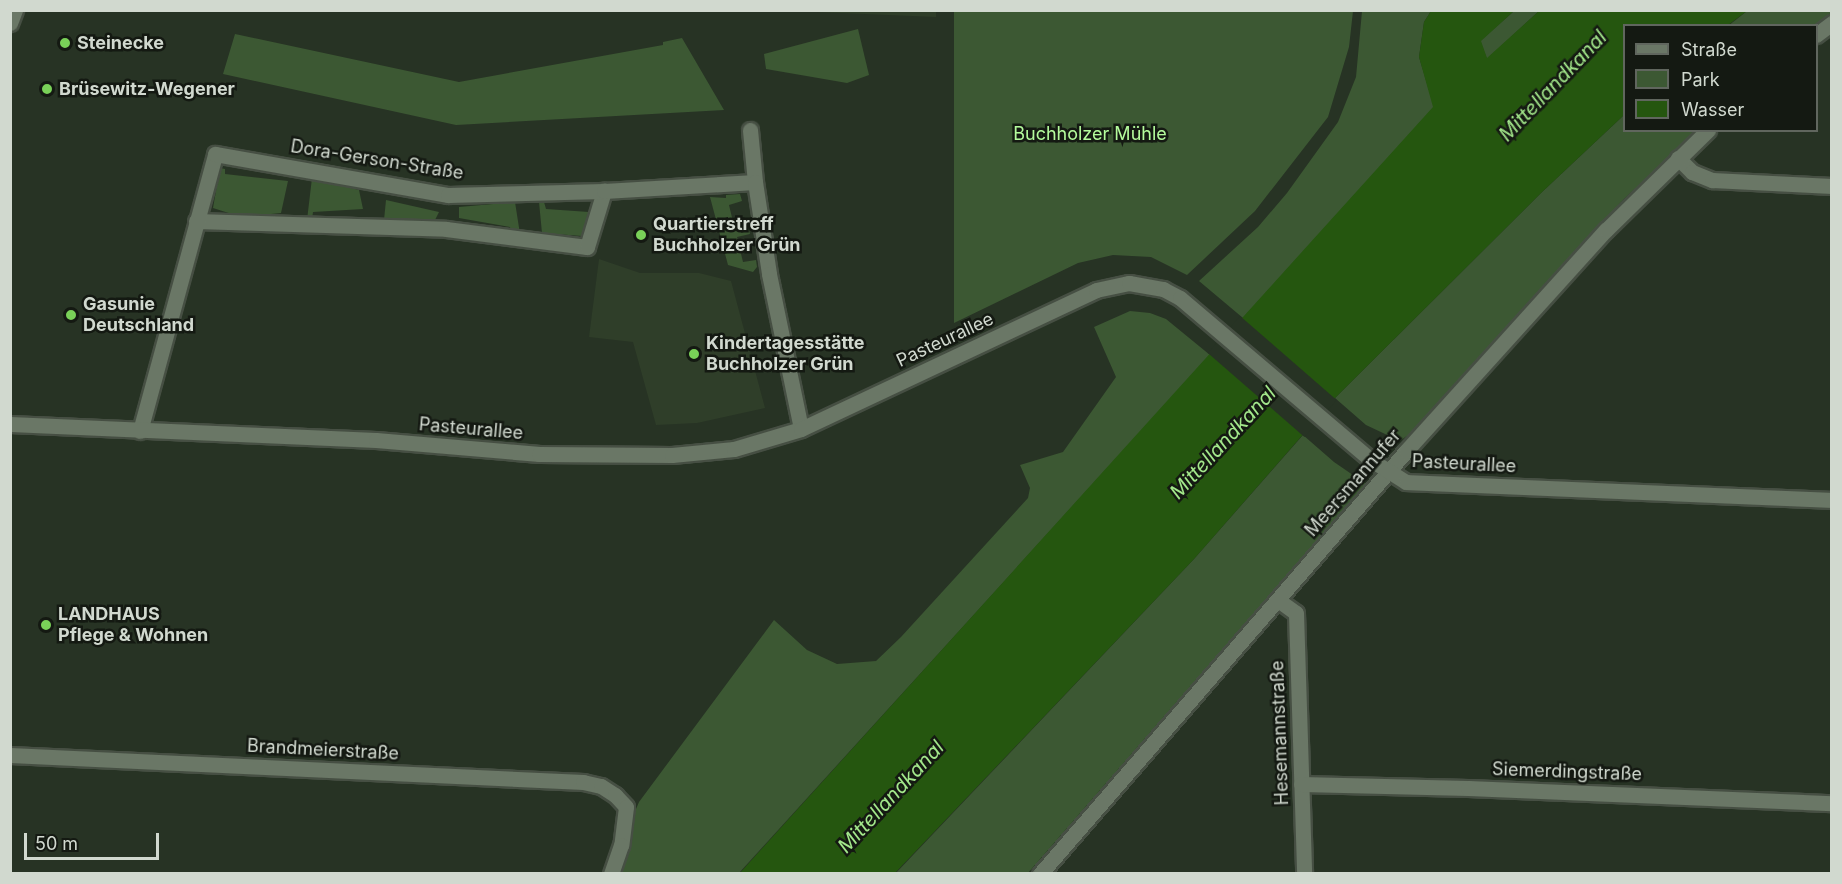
<!DOCTYPE html>
<html>
<head>
<meta charset="utf-8">
<style>
  body { margin:0 }
  #map { position:relative; width:1842px; height:884px; overflow:hidden; background:#273324; font-family:Inter,sans-serif }
  div>[style] { position:absolute }
  [style*='--x'] { left:calc(var(--x)*1px); top:calc(var(--y)*1px); width:calc(var(--w)*1px); rotate:calc(var(--a)*1deg) }
  .built>* { inset:0; background:#2f3e29 }
  .green>* { inset:0; background:#3c5833 }
  .water>* { inset:0; background:#25560f }
  .pier>* { inset:0; background:#273324; transform-origin:0 0 }
  .roads { filter:drop-shadow(2px 0 #464f43) drop-shadow(-2px 0 #464f43) drop-shadow(0 2px #464f43) drop-shadow(0 -2px #464f43) }
  .minor>* { height:15px; margin:-7.5px; padding:0 7.5px; transform-origin:7.5px; border-radius:7.5px; background:#6a7766 }
  .tertiary>* { height:15px; margin:-7.5px; padding:0 7.5px; transform-origin:7.5px; border-radius:7.5px; background:#6a7766 }
  .secondary>* { height:15px; margin:-7.5px; padding:0 7.5px; transform-origin:7.5px; border-radius:7.5px; background:#6a7766 }
  .dots>* { width:16px; height:16px; translate:-50% -50%; box-sizing:border-box; border:3px solid #141912; border-radius:50% }
  span { translate:-50% -50%; white-space:nowrap; text-align:center; line-height:1.15; -webkit-text-stroke:5px #141912; paint-order:stroke }
  .poi-label { font-size:18px; color:#d1d9cf; font-weight:700 }
  .left { translate:0 -50%; text-align:left }
  .park-label { font-size:18px; color:#b4fb9c }
  .street-label { font-size:18px; color:#d1d9cf }
  .water-label { font-size:20px; color:#a3e88b; font-style:italic }
  .frame { position:absolute; inset:0; border:12px solid #d1d9cf; pointer-events:none }
  .legend { position:absolute; left:1623px; top:24px; width:195px; height:108px; box-sizing:border-box; background:#141912; border:2px solid #60665e; margin:0; padding:8px 10px; list-style:none; font-size:18px; color:#d1d9cf }
  .legend li { display:flex; align-items:center; gap:12px; height:30px }
  .legend b { width:30px; border:2px solid #60665e }
  .scale { position:absolute; left:24px; top:833px; width:135px; height:27px; box-sizing:border-box; border:3px solid #d1d9cf; border-top:0; padding-left:8px; font-size:18px; line-height:21px; white-space:nowrap; color:#d1d9cf; -webkit-text-stroke:4px #141912; paint-order:stroke }
</style>
</head>
<body>
<div id="map">
  <div class="built">
    <div style="clip-path:polygon(936px 10px,936px 17px,793px 11px,793px 10px)"></div>
    <div style="clip-path:polygon(599px 259px,640px 273px,699px 273px,731px 281px,765px 408px,697px 423px,656px 425px,633px 342px,589px 337px)"></div>
  </div>
  <div class="green">
    <div style="clip-path:polygon(954px 11px,954px 10px,1353px 11px,1349px 47px,1328px 117px,1255px 211px,1187px 275px,1151px 257px,1113px 255px,1078px 263px,954px 323px)"></div>
    <div style="clip-path:polygon(1362px 11px,1431px 11px,1424px 22px,1419px 57px,1434px 107px,1243px 318px,1199px 281px,1258px 227px,1287px 193px,1338px 122px,1356px 77px)"></div>
    <div style="clip-path:polygon(1514px 11px,1539px 11px,1487px 59px,1480px 41px)"></div>
    <div style="clip-path:polygon(1747px 11px,1831px 11px,1831px 13px,1816px 25px,1728px 26px)"></div>
    <div style="clip-path:polygon(858px 29px,869px 75px,847px 83px,766px 69px,764px 54px)"></div>
    <div style="clip-path:polygon(235px 34px,459px 82px,663px 45px,663px 42px,682px 38px,724px 110px,456px 125px,223px 74px)"></div>
    <div style="clip-path:polygon(1624px 115px,1624px 130px,1697px 131px,1624px 199px,1411px 433px,1400px 441px,1366px 425px,1335px 398px,1541px 193px)"></div>
    <div style="clip-path:polygon(220px 168px,225px 169px,225px 174px,288px 181px,281px 213px,241px 217px,213px 208px)"></div>
    <div style="clip-path:polygon(312px 178px,359px 190px,363px 209px,313px 212px,312px 219px,307px 220px)"></div>
    <div style="clip-path:polygon(740px 194px,742px 201px,729px 205px,735px 230px,748px 227px,750px 234px,737px 237px,743px 262px,756px 260px,757px 267px,753px 272px,728px 265px,710px 197px,726px 198px,726px 195px)"></div>
    <div style="clip-path:polygon(386px 200px,439px 212px,433px 224px,384px 220px)"></div>
    <div style="clip-path:polygon(515px 202px,520px 234px,511px 234px,510px 227px,459px 218px,459px 207px)"></div>
    <div style="clip-path:polygon(539px 202px,544px 202px,546px 209px,589px 212px,582px 236px,542px 233px)"></div>
    <div style="clip-path:polygon(1130px 311px,1150px 313px,1166px 319px,1210px 355px,739px 873px,620px 874px,633px 816px,639px 802px,774px 620px,807px 650px,837px 664px,876px 661px,901px 637px,1028px 498px,1030px 488px,1020px 465px,1063px 452px,1116px 377px,1094px 327px)"></div>
    <div style="clip-path:polygon(1303px 435px,1334px 462px,1366px 484px,1028px 873px,895px 874px,1194px 559px)"></div>
  </div>
  <div class="water">
    <div style="clip-path:polygon(1431px 11px,1514px 11px,1481px 41px,1487px 58px,1539px 11px,1747px 11px,1728px 25px,1624px 26px,1624px 115px,1541px 193px,1335px 398px,1194px 559px,895px 873px,739px 874px,1433px 107px,1419px 57px,1424px 22px)"></div>
  </div>
  <div class="pier">
    <div style="left:1240px;top:316px;width:128px;height:49px;rotate:41deg"></div>
  </div>
  <div class="roads">
    <div class="minor">
      <div style="--x:1816;--y:35;--w:20;--a:-37"></div>
      <div style="--x:750;--y:130;--w:52;--a:84.5"></div>
      <div style="--x:1678;--y:158;--w:20;--a:45"></div>
      <div style="--x:1692;--y:172;--w:22;--a:22"></div>
      <div style="--x:1712;--y:180;--w:120;--a:2.9"></div>
      <div style="--x:196;--y:221;--w:250;--a:1.8"></div>
      <div style="--x:446;--y:229;--w:142;--a:7.3"></div>
      <div style="--x:587;--y:247;--w:59;--a:-73.1"></div>
      <div style="--x:140;--y:431;--w:287;--a:-74.8"></div>
      <div style="--x:215;--y:154;--w:237;--a:10"></div>
      <div style="--x:448;--y:195;--w:156;--a:-1.5"></div>
      <div style="--x:604;--y:191;--w:151;--a:-3.4"></div>
      <div style="--x:755;--y:182;--w:93;--a:81.3"></div>
      <div style="--x:769;--y:274;--w:158;--a:78.3"></div>
      <div style="--x:1278;--y:600;--w:22;--a:36"></div>
      <div style="--x:1296;--y:613;--w:261;--a:88.2"></div>
      <div style="--x:10;--y:755;--w:574;--a:2.7"></div>
      <div style="--x:583;--y:782;--w:18;--a:13"></div>
      <div style="--x:601;--y:786;--w:17;--a:33"></div>
      <div style="--x:615;--y:795;--w:16;--a:47"></div>
      <div style="--x:626;--y:807;--w:38;--a:97"></div>
      <div style="--x:621;--y:845;--w:31;--a:109"></div>
      <div style="--x:1301;--y:784;--w:167;--a:1.4"></div>
      <div style="--x:1468;--y:788;--w:364;--a:2.4"></div>
      <div style="--x:1040;--y:874;--w:559;--a:-49.13"></div>
      <div style="--x:1406;--y:451;--w:298;--a:-47.9"></div>
      <div style="--x:1606;--y:230;--w:143;--a:-44.4"></div>
    </div>
    <div class="tertiary">
      <div style="--x:10;--y:424;--w:366;--a:2.5"></div>
      <div style="--x:376;--y:440;--w:164;--a:4.9"></div>
      <div style="--x:539;--y:454;--w:133;--a:0.4"></div>
      <div style="--x:672;--y:455;--w:62;--a:-5.5"></div>
      <div style="--x:734;--y:449;--w:70;--a:-16.6"></div>
      <div style="--x:801;--y:429;--w:326;--a:-25.2"></div>
      <div style="--x:1096;--y:290;--w:34;--a:-12"></div>
      <div style="--x:1129;--y:283;--w:35;--a:10"></div>
      <div style="--x:1163;--y:289;--w:19;--a:28"></div>
      <div style="--x:1180;--y:298;--w:250;--a:40.3"></div>
      <div style="--x:1371;--y:460;--w:41;--a:32.2"></div>
      <div style="--x:1406;--y:482;--w:426;--a:2.4"></div>
    </div>
    <div class="secondary">
      <div style="--x:10;--y:23;--w:14;--a:-69"></div>
    </div>
  </div>
  <div class="dots">
    <div style="left:65px;top:43px;background:#79d158"></div>
    <div style="left:47px;top:89px;background:#79d158"></div>
    <div style="left:641px;top:235px;background:#79d158"></div>
    <div style="left:71px;top:315px;background:#79d158"></div>
    <div style="left:694px;top:354px;background:#79d158"></div>
    <div style="left:46px;top:625px;background:#79d158"></div>
  </div>
  <div class="poi-label">
    <span class="left" style="left:77px;top:43px">Steinecke</span>
    <span class="left" style="left:59px;top:89px">Brüsewitz-Wegener</span>
    <span class="left" style="left:653px;top:235px">Quartierstreff<br>Buchholzer Grün</span>
    <span class="left" style="left:83px;top:315px">Gasunie<br>Deutschland</span>
    <span class="left" style="left:706px;top:354px">Kindertagesstätte<br>Buchholzer Grün</span>
    <span class="left" style="left:58px;top:625px">LANDHAUS<br>Pflege &amp; Wohnen</span>
  </div>
  <div class="park-label">
    <span style="left:1090px;top:134px">Buchholzer Mühle</span>
  </div>
  <div class="street-label">
    <span style="left:377px;top:160px;rotate:9deg">Dora-Gerson-Straße</span>
    <span style="left:945px;top:340px;rotate:-25deg">Pasteurallee</span>
    <span style="left:471px;top:429px;rotate:5deg">Pasteurallee</span>
    <span style="left:1464px;top:464px;rotate:3deg">Pasteurallee</span>
    <span style="left:1353px;top:483px;rotate:-49deg">Meersmannufer</span>
    <span style="left:1280px;top:733px;rotate:-92deg">Hesemannstraße</span>
    <span style="left:323px;top:750px;rotate:3deg">Brandmeierstraße</span>
    <span style="left:1567px;top:772px;rotate:2deg">Siemerdingstraße</span>
  </div>
  <div class="water-label">
    <span style="left:1553px;top:86px;rotate:-46deg">Mittellandkanal</span>
    <span style="left:1223px;top:443px;rotate:-47deg">Mittellandkanal</span>
    <span style="left:891px;top:797px;rotate:-47deg">Mittellandkanal</span>
  </div>
  <div class="frame"></div>
  <ul class="legend">
  <li><b style="height:8px;background:#6a7766"></b>Straße</li>
  <li><b style="height:16px;background:#3c5833"></b>Park</li>
  <li><b style="height:16px;background:#25560f"></b>Wasser</li>
  </ul>
  <div class="scale">50 m</div>
</div>
</body>
</html>
